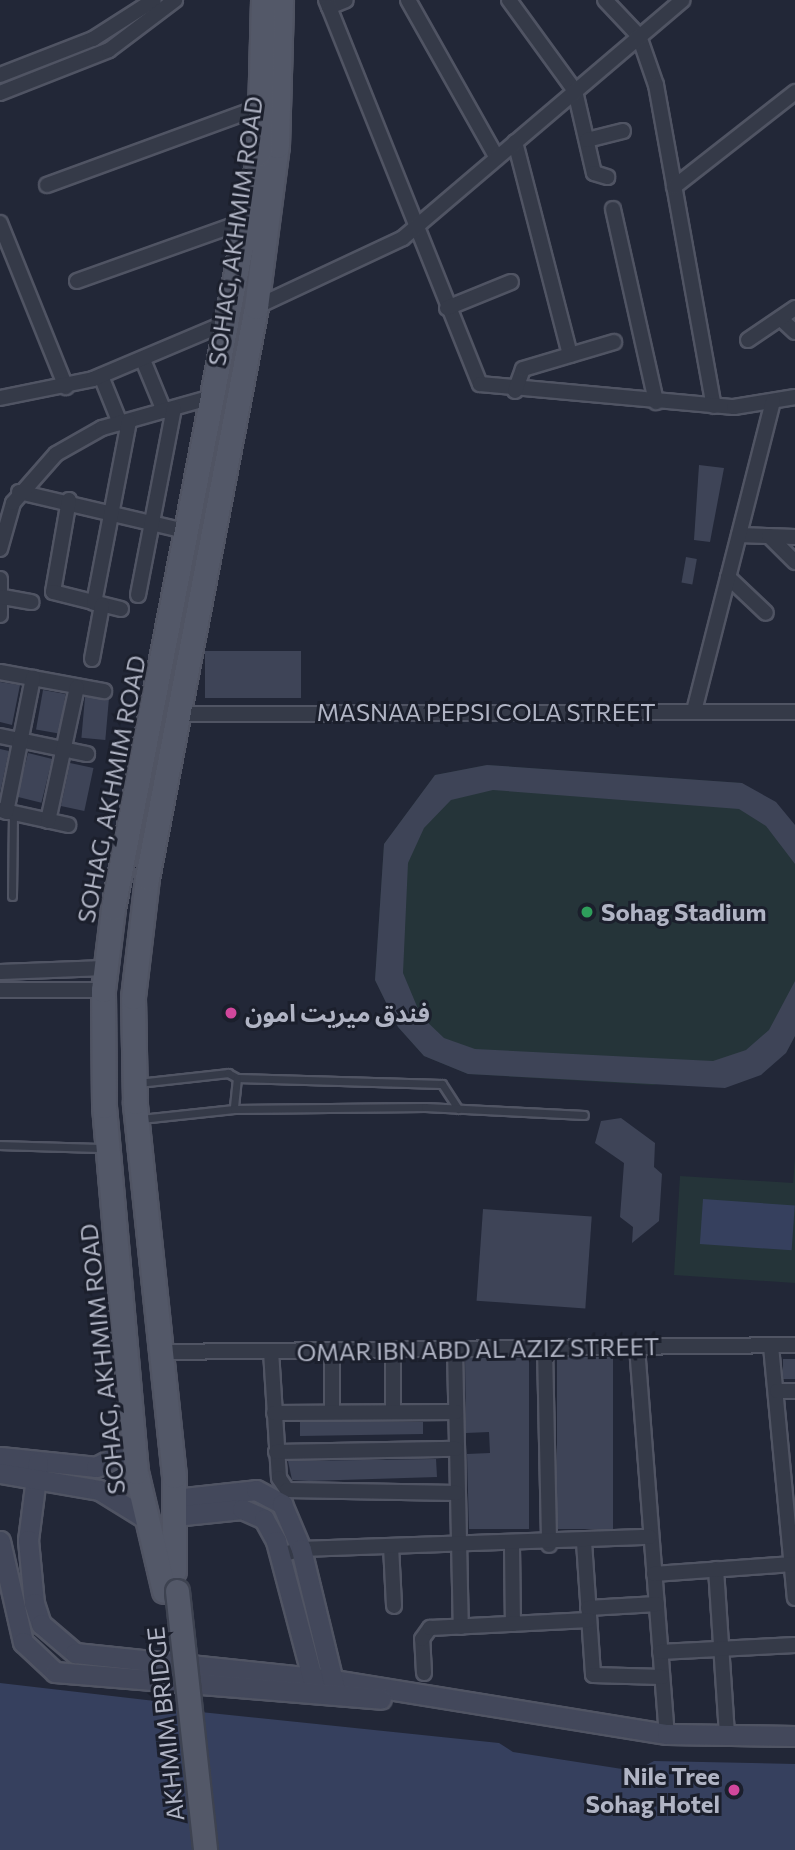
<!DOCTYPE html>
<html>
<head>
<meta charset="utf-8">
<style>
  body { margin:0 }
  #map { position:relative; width:795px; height:1850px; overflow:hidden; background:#222737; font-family:Commissioner,"Noto Sans Arabic",sans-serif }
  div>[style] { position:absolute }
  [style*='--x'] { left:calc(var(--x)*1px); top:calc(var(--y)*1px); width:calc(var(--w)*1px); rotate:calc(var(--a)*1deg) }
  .green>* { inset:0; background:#253439 }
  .water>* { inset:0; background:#36405e; transform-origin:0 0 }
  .building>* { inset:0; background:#3e4457; transform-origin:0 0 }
  .roads { filter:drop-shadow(2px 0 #505463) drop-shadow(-2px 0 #505463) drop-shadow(0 2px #505463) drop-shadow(0 -2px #505463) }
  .service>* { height:7px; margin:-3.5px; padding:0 3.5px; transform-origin:3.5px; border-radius:3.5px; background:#353a48 }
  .minor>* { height:14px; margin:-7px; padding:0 7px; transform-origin:7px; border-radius:7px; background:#353a48 }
  .secondary>* { height:19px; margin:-9.5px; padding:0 9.5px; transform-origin:9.5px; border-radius:9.5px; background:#43485b }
  .primary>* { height:23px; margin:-11.5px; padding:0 11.5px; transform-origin:11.5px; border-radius:11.5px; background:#535868 }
  .bridges { filter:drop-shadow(2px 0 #3e4351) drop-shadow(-2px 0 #3e4351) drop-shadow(0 2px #3e4351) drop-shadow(0 -2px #3e4351) }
  .primary-bridge>* { height:23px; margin:-11.5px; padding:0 11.5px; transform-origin:11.5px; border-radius:11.5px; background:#535868 }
  .dots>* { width:19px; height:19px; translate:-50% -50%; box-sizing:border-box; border:4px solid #1b1f2c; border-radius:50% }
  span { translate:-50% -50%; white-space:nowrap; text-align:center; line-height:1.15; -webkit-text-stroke:6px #1b1f2c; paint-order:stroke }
  .street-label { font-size:24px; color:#b0b4c4 }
  .poi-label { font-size:24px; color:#b0b4c4; font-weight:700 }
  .left { translate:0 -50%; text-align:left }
  .right { translate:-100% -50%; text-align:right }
</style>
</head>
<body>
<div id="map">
  <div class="green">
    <div style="clip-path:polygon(487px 765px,742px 783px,795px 825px,795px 1036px,786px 1053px,653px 1085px,468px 1074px,424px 1056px,398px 1027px,375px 980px,384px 844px,435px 775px)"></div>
    <div style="clip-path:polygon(795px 1157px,795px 1283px,674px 1275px,680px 1176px,793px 1183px)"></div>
  </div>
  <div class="water">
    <div style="left:703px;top:1199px;width:92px;height:45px;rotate:4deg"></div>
    <div style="clip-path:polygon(0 1683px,155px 1701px,162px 1708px,499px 1743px,513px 1752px,635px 1771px,654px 1761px,795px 1764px,795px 1850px,0 1850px)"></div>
  </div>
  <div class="building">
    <div style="clip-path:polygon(699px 465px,724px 468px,710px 542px,694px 540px)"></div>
    <div style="left:686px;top:557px;width:11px;height:26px;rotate:10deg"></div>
    <div style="left:205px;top:651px;width:96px;height:47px"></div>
    <div style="clip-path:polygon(0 682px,20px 685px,12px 725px,0 722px)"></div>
    <div style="left:43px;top:690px;width:23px;height:40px;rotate:10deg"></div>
    <div style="left:85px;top:697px;width:24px;height:41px;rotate:5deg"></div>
    <div style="clip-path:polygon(0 749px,9px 751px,0 793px)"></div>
    <div style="left:28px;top:753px;width:25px;height:45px;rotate:14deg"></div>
    <div style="left:70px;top:763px;width:24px;height:44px;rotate:12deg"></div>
    <div style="clip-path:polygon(487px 765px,742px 783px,776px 802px,795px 825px,795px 864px,766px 826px,739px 809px,493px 790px,451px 800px,424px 828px,408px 863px,403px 973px,421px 1016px,444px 1038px,475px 1049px,713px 1061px,746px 1050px,769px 1030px,795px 981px,795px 1036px,786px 1053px,761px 1075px,725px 1088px,468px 1074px,424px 1056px,398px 1027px,375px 980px,384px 844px,435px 775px)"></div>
    <div style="clip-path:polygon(621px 1118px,655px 1143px,654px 1167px,662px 1174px,659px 1221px,632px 1243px,633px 1227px,620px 1217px,624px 1163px,595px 1143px,601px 1121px)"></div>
    <div style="left:483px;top:1209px;width:109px;height:92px;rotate:4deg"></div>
    <div style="left:557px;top:1357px;width:56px;height:172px"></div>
    <div style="clip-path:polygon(465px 1358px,529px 1358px,529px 1529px,469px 1529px,467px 1454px,490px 1453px,489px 1432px,466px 1433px)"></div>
    <div style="left:783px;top:1359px;width:12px;height:20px"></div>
    <div style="clip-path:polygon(300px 1422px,423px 1422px,423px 1434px,300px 1436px)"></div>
    <div style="clip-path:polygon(436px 1459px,437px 1477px,309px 1481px,292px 1480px,288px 1461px)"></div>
  </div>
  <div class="roads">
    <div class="service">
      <div style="--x:12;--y:896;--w:83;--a:-89.3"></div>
      <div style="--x:237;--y:1078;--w:205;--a:1.7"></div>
      <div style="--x:442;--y:1084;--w:30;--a:57"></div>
      <div style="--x:138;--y:1083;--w:91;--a:-6.3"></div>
      <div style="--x:228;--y:1073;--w:10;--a:29"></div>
      <div style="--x:237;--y:1078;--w:31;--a:96"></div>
      <div style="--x:234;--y:1109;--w:94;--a:173.9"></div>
      <div style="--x:234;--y:1109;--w:191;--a:-0.6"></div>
      <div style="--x:425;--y:1107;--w:159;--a:2.9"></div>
      <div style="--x:0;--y:1145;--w:104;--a:1.7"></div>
    </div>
    <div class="minor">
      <div style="--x:326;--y:0;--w:8;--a:67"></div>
      <div style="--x:329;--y:7;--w:18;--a:-22"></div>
      <div style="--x:408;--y:0;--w:181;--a:60.6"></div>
      <div style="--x:509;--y:0;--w:112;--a:54"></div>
      <div style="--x:575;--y:91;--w:84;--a:77"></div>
      <div style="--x:594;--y:173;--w:14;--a:17"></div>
      <div style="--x:605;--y:0;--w:50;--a:46.6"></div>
      <div style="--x:639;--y:36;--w:52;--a:70.9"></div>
      <div style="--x:656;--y:85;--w:326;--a:79.8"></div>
      <div style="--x:329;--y:7;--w:406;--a:68.2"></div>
      <div style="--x:480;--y:384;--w:255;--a:5.2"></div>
      <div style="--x:734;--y:407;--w:62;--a:-9.3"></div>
      <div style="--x:0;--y:75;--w:100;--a:-21.2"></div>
      <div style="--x:93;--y:39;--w:72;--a:-32.6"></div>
      <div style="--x:0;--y:93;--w:117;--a:-21.5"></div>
      <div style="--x:109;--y:50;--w:83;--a:-37.1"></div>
      <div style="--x:587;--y:140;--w:37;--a:-14"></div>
      <div style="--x:515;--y:142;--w:220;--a:75.5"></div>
      <div style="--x:47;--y:185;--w:230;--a:-20.1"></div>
      <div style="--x:674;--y:187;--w:154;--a:-38.1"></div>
      <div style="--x:613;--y:209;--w:198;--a:77.4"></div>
      <div style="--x:0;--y:223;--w:177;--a:68.1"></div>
      <div style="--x:77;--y:281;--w:182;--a:-19.6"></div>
      <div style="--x:256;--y:307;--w:162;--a:-25.1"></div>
      <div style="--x:403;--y:238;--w:367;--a:-40.4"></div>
      <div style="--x:447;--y:308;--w:69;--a:-22.1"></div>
      <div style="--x:781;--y:319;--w:19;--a:43"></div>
      <div style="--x:748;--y:340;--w:57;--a:-34.2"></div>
      <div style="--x:143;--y:360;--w:55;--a:67.6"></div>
      <div style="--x:101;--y:376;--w:51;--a:68"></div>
      <div style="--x:515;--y:391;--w:23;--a:-70"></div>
      <div style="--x:523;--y:369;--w:95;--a:-16.5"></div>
      <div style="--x:0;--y:398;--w:95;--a:-11.5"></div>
      <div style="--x:93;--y:379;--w:149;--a:-22.9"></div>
      <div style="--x:19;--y:492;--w:175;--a:13.2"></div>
      <div style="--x:69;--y:500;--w:93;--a:99.9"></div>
      <div style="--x:53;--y:592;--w:70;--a:14"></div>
      <div style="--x:739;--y:535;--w:56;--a:2"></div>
      <div style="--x:769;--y:536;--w:37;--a:45"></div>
      <div style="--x:0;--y:549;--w:48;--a:-74.2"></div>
      <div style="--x:13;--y:503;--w:65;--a:-48.7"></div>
      <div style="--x:56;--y:454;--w:53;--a:-29.5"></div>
      <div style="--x:102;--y:428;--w:118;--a:-15.7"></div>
      <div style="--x:728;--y:577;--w:52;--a:43.5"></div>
      <div style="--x:0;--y:579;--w:36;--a:90"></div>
      <div style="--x:138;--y:595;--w:190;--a:-79.1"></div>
      <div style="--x:3;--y:597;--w:29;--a:10"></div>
      <div style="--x:94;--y:603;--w:185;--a:-79.1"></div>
      <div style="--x:92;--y:659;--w:55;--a:-79.5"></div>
      <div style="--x:0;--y:672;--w:106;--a:10.4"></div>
      <div style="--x:694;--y:711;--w:320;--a:-75.7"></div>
      <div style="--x:177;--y:714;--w:618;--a:-0.19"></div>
      <div style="--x:0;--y:736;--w:89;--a:11.7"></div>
      <div style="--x:0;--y:810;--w:70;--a:12.4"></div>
      <div style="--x:6;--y:812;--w:137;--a:-78.6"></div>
      <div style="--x:48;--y:821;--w:137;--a:-77.8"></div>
      <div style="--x:0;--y:972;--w:105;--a:-2.2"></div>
      <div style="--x:0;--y:990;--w:103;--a:0"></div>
      <div style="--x:771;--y:1346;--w:253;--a:84.6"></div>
      <div style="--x:637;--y:1347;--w:388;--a:85.6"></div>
      <div style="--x:545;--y:1348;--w:197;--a:88.8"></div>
      <div style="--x:455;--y:1349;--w:278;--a:88.8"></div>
      <div style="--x:271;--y:1351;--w:127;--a:86.4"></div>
      <div style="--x:279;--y:1478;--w:14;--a:56"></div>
      <div style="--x:287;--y:1490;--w:170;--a:1"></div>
      <div style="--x:161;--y:1352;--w:634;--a:-0.63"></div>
      <div style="--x:777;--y:1391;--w:18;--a:0"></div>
      <div style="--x:332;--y:1412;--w:62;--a:-90"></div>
      <div style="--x:393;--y:1412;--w:63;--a:-90"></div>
      <div style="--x:274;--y:1413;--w:182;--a:-0.3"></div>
      <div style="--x:276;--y:1452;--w:180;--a:-1"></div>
      <div style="--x:584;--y:1542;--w:133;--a:86.1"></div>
      <div style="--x:593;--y:1675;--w:69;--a:1.7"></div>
      <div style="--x:391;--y:1546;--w:60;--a:87.1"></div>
      <div style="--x:512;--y:1546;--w:78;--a:89.3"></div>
      <div style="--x:279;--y:1556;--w:23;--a:-18"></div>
      <div style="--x:301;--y:1549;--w:349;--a:-2"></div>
      <div style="--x:716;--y:1569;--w:166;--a:86.2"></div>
      <div style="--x:654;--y:1574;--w:139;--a:-4.1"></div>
      <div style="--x:588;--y:1608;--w:69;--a:-3.3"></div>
      <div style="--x:660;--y:1652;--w:135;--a:-3"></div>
      <div style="--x:424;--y:1673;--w:34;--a:-93"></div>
      <div style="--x:422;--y:1639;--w:14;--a:-54"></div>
      <div style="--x:430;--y:1628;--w:159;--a:-2.9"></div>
    </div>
    <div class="secondary">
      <div style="--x:0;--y:1457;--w:97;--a:5.9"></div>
      <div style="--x:96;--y:1467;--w:43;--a:-27.8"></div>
      <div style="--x:38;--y:1462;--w:79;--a:97.3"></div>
      <div style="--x:28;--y:1540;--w:63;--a:84.6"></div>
      <div style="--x:34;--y:1603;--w:22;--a:72"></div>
      <div style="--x:41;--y:1624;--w:45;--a:40.5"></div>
      <div style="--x:75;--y:1653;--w:259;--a:6"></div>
      <div style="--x:333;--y:1680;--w:338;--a:9.2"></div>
      <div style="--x:667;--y:1734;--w:128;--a:0.9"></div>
      <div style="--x:0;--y:1473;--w:100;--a:9.7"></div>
      <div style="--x:99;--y:1490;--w:57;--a:31.5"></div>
      <div style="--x:175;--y:1499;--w:81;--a:-6.3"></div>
      <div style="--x:256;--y:1490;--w:30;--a:28"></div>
      <div style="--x:282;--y:1504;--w:49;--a:67.1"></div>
      <div style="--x:301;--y:1549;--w:145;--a:76.4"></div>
      <div style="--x:174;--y:1516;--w:68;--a:-5.9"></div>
      <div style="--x:242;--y:1509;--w:24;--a:24"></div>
      <div style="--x:264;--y:1519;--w:25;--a:61"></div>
      <div style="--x:276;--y:1541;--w:153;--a:75.2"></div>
      <div style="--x:0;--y:1541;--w:104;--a:77.2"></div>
      <div style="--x:23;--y:1642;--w:44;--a:43.2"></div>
      <div style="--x:55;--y:1672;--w:327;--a:4.7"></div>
    </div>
    <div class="primary">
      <div style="--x:174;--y:1571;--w:95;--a:-90"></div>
      <div style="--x:174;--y:1476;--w:376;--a:-96"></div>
      <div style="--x:135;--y:1102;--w:105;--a:-91.1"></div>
      <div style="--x:133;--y:997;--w:120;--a:-83.3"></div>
      <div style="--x:147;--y:878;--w:581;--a:-79.19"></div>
      <div style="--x:256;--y:307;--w:162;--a:-82.6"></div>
      <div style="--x:277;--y:146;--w:146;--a:-88.4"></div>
      <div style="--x:164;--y:1591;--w:122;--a:-103.2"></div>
      <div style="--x:136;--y:1472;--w:367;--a:-95"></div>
      <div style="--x:104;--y:1106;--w:116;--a:-90.5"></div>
      <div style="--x:103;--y:990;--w:83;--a:-83"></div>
      <div style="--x:113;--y:908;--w:769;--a:-79.06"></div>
      <div style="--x:259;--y:153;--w:153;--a:-88.5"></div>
    </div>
  </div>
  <div class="bridges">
    <div class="primary-bridge">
      <div style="--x:177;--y:1591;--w:261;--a:83.8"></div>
    </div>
  </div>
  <div class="dots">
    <div style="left:587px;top:912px;background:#2e9e5b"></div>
    <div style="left:231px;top:1013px;background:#d1479c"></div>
    <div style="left:734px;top:1790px;background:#d1479c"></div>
  </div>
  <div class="street-label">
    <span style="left:235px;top:231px;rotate:-82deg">SOHAG, AKHMIM ROAD</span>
    <span style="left:486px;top:712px">MASNAA PEPSI COLA STREET</span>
    <span style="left:111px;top:789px;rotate:-79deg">SOHAG, AKHMIM ROAD</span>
    <span style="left:478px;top:1349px;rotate:-1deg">OMAR IBN ABD AL AZIZ STREET</span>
    <span style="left:102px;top:1359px;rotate:-96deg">SOHAG, AKHMIM ROAD</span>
    <span style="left:165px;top:1724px;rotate:-96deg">AKHMIM BRIDGE</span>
  </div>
  <div class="poi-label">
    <span class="left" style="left:601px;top:912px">Sohag Stadium</span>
    <span class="left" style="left:245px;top:1013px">فندق ميريت امون</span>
    <span class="right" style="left:720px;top:1790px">Nile Tree<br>Sohag Hotel</span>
  </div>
</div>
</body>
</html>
